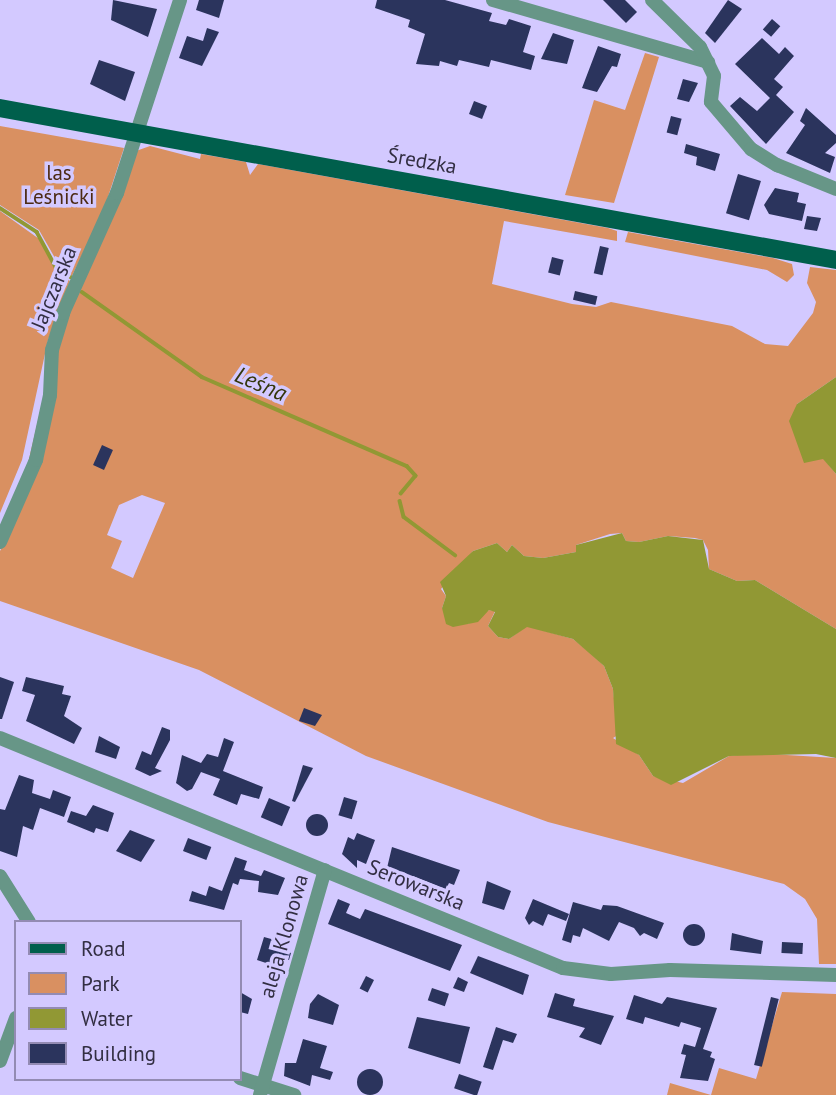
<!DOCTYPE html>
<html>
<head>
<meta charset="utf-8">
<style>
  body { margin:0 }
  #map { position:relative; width:836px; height:1095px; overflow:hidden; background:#d3c9ff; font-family:"PT Sans",sans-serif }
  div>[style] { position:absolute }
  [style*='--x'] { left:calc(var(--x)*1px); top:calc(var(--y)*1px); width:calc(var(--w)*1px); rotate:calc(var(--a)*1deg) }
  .green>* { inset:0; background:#d99061 }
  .water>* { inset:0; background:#919834 }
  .stream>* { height:3.5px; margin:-1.75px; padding:0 1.75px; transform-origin:1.75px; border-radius:1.75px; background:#919834 }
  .building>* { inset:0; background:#2b345d; transform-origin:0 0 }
  .round { border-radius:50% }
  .minor>* { height:14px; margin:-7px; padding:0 7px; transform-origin:7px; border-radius:7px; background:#679687 }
  .major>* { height:18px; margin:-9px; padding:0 9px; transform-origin:9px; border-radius:9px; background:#005f4c }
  span { translate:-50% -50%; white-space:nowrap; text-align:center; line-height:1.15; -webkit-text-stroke:7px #d3c9ff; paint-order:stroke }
  .street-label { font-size:21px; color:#322e42 }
  .park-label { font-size:21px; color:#4c2a13 }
  .water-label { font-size:23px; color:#34370d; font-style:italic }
  .legend { position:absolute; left:14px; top:920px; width:228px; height:161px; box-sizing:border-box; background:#d3c9ff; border:2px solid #938bb3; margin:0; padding:9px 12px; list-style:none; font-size:21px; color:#322e42 }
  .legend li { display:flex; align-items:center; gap:14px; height:35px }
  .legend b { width:35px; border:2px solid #938bb3 }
</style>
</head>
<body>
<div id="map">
  <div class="green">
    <div style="clip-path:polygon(645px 53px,659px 57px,614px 203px,565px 195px,594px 100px,625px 110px)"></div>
    <div style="clip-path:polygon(0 126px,124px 148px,104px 209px,72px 276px,59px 265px,39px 230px,0 205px)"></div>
    <div style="clip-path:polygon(evenodd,150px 146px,200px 159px,201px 154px,246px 162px,250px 175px,258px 164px,608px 228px,617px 231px,617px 241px,504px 221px,492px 284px,572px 304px,596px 307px,611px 302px,732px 326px,765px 344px,788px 346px,813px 313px,816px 302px,807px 283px,810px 267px,836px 270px,836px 377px,797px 404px,823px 458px,836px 474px,836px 629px,755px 580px,737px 581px,709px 569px,708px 550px,703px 540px,695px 538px,668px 536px,639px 542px,626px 541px,622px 533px,610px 534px,576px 545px,576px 552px,543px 558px,524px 556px,512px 545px,507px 552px,497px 543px,473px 551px,441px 589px,446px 596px,442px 608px,460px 624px,468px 624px,489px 610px,495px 611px,488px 626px,498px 637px,509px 639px,527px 626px,573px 639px,589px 652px,604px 666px,613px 689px,618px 735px,613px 738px,639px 755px,653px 776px,683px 783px,729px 756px,755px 753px,836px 758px,836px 964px,819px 964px,817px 919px,805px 899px,784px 884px,548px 822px,366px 756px,199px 670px,0 601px,0 551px,13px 527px,55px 348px,136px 151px,150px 146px,142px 495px,165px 503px,133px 578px,111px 568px,122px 541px,107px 535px,119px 505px,142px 495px)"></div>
    <div style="clip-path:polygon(0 211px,42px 241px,56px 271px,70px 281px,48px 340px,22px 460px,0 513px)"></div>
    <div style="clip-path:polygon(628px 232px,773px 258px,792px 264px,794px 275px,787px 282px,767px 270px,625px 242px)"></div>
    <div style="clip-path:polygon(782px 992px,836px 994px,836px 1095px,667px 1095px,670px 1083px,711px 1095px,719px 1068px,756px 1079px)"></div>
  </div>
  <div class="water">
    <div style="clip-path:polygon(836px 377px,836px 474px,823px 459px,804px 463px,789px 421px,797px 404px)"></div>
    <div style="clip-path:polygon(622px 533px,626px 541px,639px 542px,668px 536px,703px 540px,709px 569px,737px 581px,755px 580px,836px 629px,836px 758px,816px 754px,729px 756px,671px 785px,653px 776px,639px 755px,616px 744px,613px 689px,604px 666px,573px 639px,527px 627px,509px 639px,498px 637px,488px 626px,495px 612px,489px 610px,478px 622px,453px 627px,446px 624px,442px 608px,446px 596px,440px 582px,473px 551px,497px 543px,507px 552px,512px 545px,524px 556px,543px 558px,576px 552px,576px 545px)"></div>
  </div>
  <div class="stream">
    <div style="--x:0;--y:208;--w:44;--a:33"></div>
    <div style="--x:37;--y:232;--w:42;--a:61.6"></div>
    <div style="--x:57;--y:269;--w:16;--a:30"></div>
    <div style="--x:82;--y:292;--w:147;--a:35.3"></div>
    <div style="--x:202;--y:377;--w:223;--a:23.5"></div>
    <div style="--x:407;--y:466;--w:13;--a:48"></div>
    <div style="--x:416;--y:476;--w:23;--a:130"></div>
    <div style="--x:400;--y:501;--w:16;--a:76"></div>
    <div style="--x:404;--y:517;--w:64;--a:36.7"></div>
  </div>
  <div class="building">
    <div style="clip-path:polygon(113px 0,157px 9px,148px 37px,111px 20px)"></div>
    <div style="clip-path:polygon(199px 0,224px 0,219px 18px,196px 10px)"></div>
    <div style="clip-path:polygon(377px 0,445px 0,492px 13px,489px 21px,506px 25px,509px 19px,531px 26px,523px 52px,535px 56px,531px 70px,491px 60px,489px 67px,459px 60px,457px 66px,440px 61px,439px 66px,416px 64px,425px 34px,408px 27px,410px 20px,375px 8px)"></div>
    <div style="clip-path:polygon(603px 0,625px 0,637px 12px,626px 23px)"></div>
    <div style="clip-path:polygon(728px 0,742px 9px,715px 43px,705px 33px)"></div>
    <div style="left:772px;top:19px;width:11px;height:14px;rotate:41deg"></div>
    <div style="clip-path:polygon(207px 28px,219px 32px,202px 66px,179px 58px,187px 36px,203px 41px)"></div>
    <div style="clip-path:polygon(553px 33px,574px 40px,567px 64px,541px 59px)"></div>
    <div style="clip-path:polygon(762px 38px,779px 54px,785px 47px,794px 56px,774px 79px,783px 87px,776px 95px,794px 112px,766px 144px,730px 106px,740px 97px,757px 111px,770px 98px,735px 64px)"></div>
    <div style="clip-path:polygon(598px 46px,621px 54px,617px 67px,612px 66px,597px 92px,582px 88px)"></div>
    <div style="clip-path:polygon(99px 60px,135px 72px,125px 101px,90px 84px)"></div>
    <div style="clip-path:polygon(683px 79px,698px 83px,689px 102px,677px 99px)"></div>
    <div style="left:474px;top:101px;width:14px;height:14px;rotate:21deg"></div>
    <div style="clip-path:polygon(806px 108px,836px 135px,836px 143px,825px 153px,835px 157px,830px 173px,786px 153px,805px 125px,800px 121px)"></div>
    <div style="left:671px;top:116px;width:11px;height:17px;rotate:15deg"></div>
    <div style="clip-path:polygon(686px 144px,720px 154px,715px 171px,696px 165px,697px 157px,684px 153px)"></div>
    <div style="left:738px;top:174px;width:24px;height:41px;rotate:17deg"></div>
    <div style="clip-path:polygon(775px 188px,799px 193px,797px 202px,806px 204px,802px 221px,769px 214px,764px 205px)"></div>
    <div style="clip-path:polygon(807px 216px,821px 218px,817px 231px,804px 229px)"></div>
    <div style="left:600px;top:246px;width:9px;height:28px;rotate:13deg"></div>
    <div style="left:552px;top:257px;width:12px;height:16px;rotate:14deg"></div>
    <div style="left:575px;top:291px;width:23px;height:9px;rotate:13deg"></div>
    <div style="left:102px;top:445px;width:12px;height:22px;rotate:24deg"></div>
    <div style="clip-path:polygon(0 677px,14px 682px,2px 719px,0 719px)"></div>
    <div style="clip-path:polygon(26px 677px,64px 686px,62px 694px,71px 696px,64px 716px,82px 728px,74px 744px,26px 721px,35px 695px,22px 691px)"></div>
    <div style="clip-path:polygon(304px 708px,322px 715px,315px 726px,299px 721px)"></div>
    <div style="clip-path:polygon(162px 727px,170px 730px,170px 740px,155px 768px,162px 771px,150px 776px,135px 769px,142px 751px,151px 755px)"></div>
    <div style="clip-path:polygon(99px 736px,120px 747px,116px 759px,95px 752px)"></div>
    <div style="clip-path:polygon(224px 738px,234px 742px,223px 771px,263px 787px,259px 799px,241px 794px,237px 805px,213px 795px,220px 779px,201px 772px,192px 789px,187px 791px,176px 783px,182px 755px,201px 763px,207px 754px,218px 757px)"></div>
    <div style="clip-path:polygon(303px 765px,313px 768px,295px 802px,292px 801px)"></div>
    <div style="clip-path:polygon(19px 775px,34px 780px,32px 793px,50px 799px,53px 790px,71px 797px,64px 817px,40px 808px,33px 830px,23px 826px,17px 857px,0 851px,0 809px,5px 810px)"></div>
    <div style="left:344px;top:797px;width:14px;height:19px;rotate:17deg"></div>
    <div style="left:269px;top:798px;width:23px;height:21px;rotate:23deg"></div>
    <div style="clip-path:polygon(93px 805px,114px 813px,108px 832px,96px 828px,94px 833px,67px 822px,71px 811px,86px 816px)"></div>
    <div class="round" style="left:306px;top:814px;width:22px;height:22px"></div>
    <div style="clip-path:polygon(130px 830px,155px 840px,141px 862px,116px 851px)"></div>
    <div style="clip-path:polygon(357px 833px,375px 840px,366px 864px,357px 860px,357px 868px,342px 854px,348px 837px,354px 840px)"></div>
    <div style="left:188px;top:838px;width:25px;height:14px;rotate:21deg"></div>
    <div style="clip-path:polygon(392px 847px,460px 870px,454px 885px,449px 883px,446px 889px,413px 876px,398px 878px,387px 868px)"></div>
    <div style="clip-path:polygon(235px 857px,247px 861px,244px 870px,261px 876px,264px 870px,285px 878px,278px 895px,258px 892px,259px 881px,240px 879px,238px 885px,233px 883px,224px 910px,189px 901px,192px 891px,206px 896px,209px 886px,222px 891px)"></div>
    <div style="clip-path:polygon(487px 881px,511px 891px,504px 910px,482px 903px)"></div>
    <div style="clip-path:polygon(338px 899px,350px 904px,346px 913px,360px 919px,365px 909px,462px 945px,450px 971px,328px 924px)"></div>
    <div style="clip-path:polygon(533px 899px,569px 914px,566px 921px,548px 914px,543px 926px,533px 921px,529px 925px,525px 918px)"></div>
    <div style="clip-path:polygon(573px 902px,601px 910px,603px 905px,617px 906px,664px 923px,657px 939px,644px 933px,640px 936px,634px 928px,619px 922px,609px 941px,583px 928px,580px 937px,573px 935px,571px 943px,562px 940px)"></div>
    <div class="round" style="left:683px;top:924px;width:22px;height:22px"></div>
    <div style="clip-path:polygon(732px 933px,763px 941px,761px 954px,730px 950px)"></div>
    <div style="clip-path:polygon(264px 937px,282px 942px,280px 949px,291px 953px,289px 960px,278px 958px,275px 966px,257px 960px)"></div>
    <div style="left:782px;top:942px;width:21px;height:11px;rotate:3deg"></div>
    <div style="clip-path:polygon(478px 956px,529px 975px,523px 995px,470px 973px)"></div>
    <div style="left:366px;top:976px;width:9px;height:14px;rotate:27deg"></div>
    <div style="clip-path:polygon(458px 977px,468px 982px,464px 992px,453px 988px)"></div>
    <div style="left:432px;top:988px;width:18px;height:13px;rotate:19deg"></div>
    <div style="clip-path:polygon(240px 992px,252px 999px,248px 1014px,240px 1012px)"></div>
    <div style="clip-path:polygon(555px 993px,575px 999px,573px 1006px,614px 1016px,601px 1045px,579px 1037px,585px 1028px,547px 1017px)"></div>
    <div style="clip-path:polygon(318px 994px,339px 1005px,333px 1025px,308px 1018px,310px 1004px)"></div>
    <div style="clip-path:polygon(634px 995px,662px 1004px,667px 997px,717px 1008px,703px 1049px,712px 1052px,710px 1057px,715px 1059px,708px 1081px,680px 1078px,686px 1055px,681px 1054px,684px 1044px,695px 1047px,701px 1028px,681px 1022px,679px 1027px,645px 1017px,643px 1024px,626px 1019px)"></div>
    <div style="left:771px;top:997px;width:8px;height:70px;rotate:14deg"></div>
    <div style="clip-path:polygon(417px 1017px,470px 1027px,460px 1064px,408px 1048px)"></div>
    <div style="clip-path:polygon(496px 1027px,517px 1034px,513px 1043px,503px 1040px,493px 1070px,483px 1067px)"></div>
    <div style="clip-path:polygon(303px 1039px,327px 1046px,320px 1068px,333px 1072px,330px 1080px,312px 1075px,310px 1086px,284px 1076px,285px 1063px,296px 1063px)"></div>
    <div class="round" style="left:357px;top:1069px;width:26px;height:26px"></div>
    <div style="left:459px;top:1074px;width:24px;height:15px;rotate:19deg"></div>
  </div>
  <div class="minor">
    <div style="--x:493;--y:0;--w:224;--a:16.1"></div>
    <div style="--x:652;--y:0;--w:67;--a:44.4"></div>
    <div style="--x:700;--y:47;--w:32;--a:64"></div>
    <div style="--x:714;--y:76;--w:26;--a:97"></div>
    <div style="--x:711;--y:102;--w:62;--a:49.6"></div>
    <div style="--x:751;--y:149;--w:31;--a:32"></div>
    <div style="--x:777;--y:165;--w:64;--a:22.1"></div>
    <div style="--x:0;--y:542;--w:90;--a:-66.3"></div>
    <div style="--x:36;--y:460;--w:66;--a:-77.8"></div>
    <div style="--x:50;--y:395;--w:45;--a:-87.5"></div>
    <div style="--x:52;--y:350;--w:39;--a:-73"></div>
    <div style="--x:63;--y:313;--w:132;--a:-65.8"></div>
    <div style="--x:117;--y:193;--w:203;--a:-71.9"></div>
    <div style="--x:0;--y:738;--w:608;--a:22.22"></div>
    <div style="--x:563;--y:968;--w:48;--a:7.1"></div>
    <div style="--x:611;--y:974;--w:59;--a:-3.9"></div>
    <div style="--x:670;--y:970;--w:166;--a:1.7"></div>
    <div style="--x:0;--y:876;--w:54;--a:57.8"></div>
    <div style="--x:0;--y:1061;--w:46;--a:-69.6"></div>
    <div style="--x:240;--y:1078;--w:57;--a:17.5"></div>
    <div style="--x:260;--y:1095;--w:234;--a:-73.9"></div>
  </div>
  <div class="major">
    <div style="--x:0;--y:108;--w:850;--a:10.3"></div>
  </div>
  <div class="street-label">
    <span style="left:422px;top:161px;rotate:10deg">Średzka</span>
    <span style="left:54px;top:288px;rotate:-68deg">Jajczarska</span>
    <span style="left:416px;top:885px;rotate:22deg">Serowarska</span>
    <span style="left:284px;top:936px;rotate:-74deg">aleja Klonowa</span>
  </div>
  <div class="park-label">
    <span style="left:59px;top:185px">las<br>Leśnicki</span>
  </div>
  <div class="water-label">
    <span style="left:261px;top:384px;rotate:23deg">Leśna</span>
  </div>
  <ul class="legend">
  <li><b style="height:9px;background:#005f4c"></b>Road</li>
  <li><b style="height:19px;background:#d99061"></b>Park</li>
  <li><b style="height:19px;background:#919834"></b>Water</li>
  <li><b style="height:19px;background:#2b345d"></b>Building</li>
  </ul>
</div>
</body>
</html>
